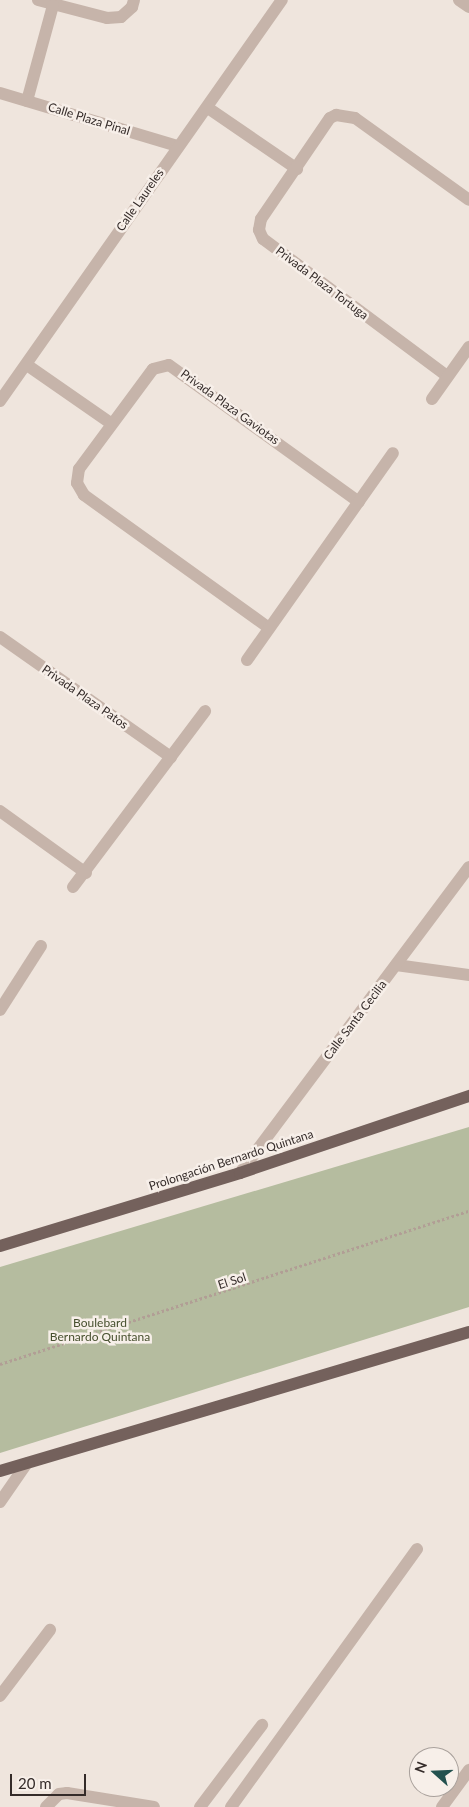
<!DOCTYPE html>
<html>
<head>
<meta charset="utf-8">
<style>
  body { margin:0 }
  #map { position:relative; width:469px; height:1807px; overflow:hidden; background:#efe5dd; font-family:Lato,sans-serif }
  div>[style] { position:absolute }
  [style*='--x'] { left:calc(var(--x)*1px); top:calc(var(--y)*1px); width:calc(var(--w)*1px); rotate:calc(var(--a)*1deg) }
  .green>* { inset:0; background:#b5bc9f }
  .path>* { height:3px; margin-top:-1.5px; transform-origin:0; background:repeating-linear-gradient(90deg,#b19e95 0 2.5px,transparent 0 5px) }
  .lane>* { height:12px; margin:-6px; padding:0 6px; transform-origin:6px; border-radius:6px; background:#c6b4aa }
  .street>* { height:12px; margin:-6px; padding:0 6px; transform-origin:6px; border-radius:6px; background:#c6b4aa }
  .primary>* { height:12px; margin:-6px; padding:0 6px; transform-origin:6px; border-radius:6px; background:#74615c }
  span { translate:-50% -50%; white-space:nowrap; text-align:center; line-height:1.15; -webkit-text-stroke:5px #f7efe9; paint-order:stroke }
  .street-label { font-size:12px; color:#342b29 }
  .park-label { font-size:12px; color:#47502f }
  .north { position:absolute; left:409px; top:1747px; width:50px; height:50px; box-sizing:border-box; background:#f7efe9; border:1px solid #a9a19c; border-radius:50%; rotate:290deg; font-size:14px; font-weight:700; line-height:20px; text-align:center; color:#342b29 }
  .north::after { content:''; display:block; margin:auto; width:18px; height:22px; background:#23514f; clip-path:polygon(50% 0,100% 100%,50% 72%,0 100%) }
  .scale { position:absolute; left:10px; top:1774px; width:76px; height:22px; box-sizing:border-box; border:2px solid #342b29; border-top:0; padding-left:6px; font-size:15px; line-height:18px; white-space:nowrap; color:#342b29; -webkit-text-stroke:4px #f7efe9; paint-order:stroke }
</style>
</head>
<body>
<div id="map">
  <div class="green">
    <div style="clip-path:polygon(469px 1127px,469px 1307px,0 1453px,0 1267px)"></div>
  </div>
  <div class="path">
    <div style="--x:0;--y:1364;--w:493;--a:-18.1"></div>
  </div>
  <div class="lane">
    <div style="--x:0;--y:1696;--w:83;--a:-52.9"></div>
    <div style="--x:46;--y:1807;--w:18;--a:-45"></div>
    <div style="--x:59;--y:1794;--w:8;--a:-7"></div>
    <div style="--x:67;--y:1793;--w:88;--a:9.1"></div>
    <div style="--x:200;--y:1807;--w:103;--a:-52.9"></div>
  </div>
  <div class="street">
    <div style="--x:38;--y:0;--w:71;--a:14.6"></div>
    <div style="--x:107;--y:18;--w:14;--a:-4"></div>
    <div style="--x:121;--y:17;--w:15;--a:-42"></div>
    <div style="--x:132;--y:7;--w:7;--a:-74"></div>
    <div style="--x:459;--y:0;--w:12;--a:35"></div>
    <div style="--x:0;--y:93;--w:186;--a:16.6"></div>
    <div style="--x:27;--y:101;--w:99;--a:-74.8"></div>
    <div style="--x:208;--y:108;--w:108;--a:34.4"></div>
    <div style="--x:27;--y:365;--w:103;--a:34.8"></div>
    <div style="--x:447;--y:376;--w:229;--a:-143.3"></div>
    <div style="--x:263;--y:239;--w:10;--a:-114"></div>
    <div style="--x:259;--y:230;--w:11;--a:-80"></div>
    <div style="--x:261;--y:219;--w:122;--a:-55.7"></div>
    <div style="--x:330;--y:118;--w:7;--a:-27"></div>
    <div style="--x:336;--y:115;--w:19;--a:9"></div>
    <div style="--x:355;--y:118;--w:140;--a:35.7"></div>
    <div style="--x:432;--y:399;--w:64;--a:-54.6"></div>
    <div style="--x:0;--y:401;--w:490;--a:-54.9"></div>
    <div style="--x:269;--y:628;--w:228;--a:-144.3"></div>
    <div style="--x:84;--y:495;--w:14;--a:-120"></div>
    <div style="--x:77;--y:483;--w:14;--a:-82"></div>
    <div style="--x:79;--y:469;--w:124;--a:-53.5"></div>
    <div style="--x:153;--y:369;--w:16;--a:-14"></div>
    <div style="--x:169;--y:365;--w:234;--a:35.8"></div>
    <div style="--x:0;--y:637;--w:209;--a:35.1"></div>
    <div style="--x:247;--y:660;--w:253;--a:-54.8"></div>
    <div style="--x:0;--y:811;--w:106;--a:35.8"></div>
    <div style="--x:73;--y:887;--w:220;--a:-53.1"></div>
    <div style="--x:396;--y:965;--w:74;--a:7.8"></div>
    <div style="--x:0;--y:1010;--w:76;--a:-57.4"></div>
    <div style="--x:240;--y:1173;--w:382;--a:-53.2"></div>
    <div style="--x:0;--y:1502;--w:47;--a:-55.3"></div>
    <div style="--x:231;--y:1807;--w:318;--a:-54.2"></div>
    <div style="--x:442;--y:1807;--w:46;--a:-53.9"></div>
  </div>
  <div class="primary">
    <div style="--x:0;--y:1246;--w:251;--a:-16.9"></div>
    <div style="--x:240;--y:1173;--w:242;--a:-18.6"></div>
    <div style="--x:0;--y:1471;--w:489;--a:-16.5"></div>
  </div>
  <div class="street-label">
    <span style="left:89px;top:119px;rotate:17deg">Calle Plaza Pinal</span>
    <span style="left:140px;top:200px;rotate:-55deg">Calle Laureles</span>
    <span style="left:322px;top:283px;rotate:37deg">Privada Plaza Tortuga</span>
    <span style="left:230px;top:407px;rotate:36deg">Privada Plaza Gaviotas</span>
    <span style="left:85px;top:697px;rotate:35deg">Privada Plaza Patos</span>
    <span style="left:355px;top:1020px;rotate:-53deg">Calle Santa Cecilia</span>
    <span style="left:231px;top:1160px;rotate:-18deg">Prolongación Bernardo Quintana</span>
    <span style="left:232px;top:1281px;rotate:-18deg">El Sol</span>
  </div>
  <div class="park-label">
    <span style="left:100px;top:1330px">Boulebard<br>Bernardo Quintana</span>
  </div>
  <div class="north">N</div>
  <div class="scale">20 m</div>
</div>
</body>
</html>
